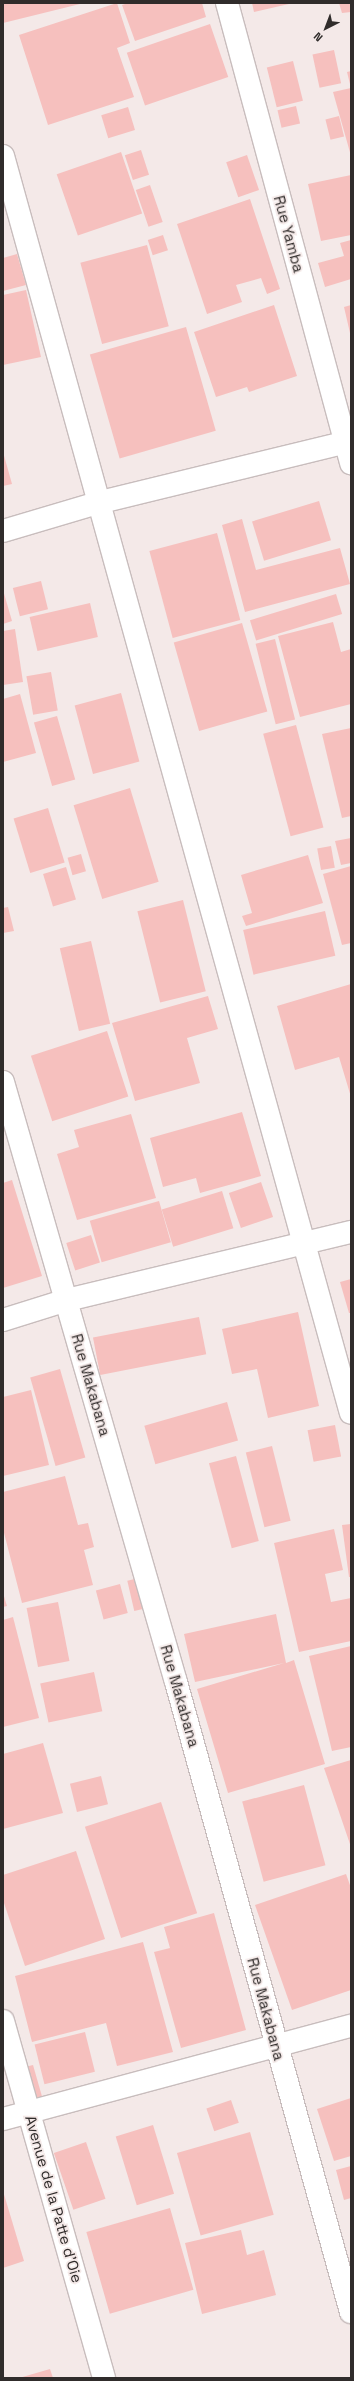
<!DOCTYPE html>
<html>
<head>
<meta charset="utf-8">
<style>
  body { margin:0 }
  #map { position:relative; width:354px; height:2381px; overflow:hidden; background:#f4e9e8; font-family:"Space Grotesk",sans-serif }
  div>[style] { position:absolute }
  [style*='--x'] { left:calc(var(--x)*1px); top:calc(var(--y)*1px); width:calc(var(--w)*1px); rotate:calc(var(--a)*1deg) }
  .building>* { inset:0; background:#f6c0be; transform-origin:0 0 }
  .roads { filter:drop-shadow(1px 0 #c8bdbd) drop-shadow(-1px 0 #c8bdbd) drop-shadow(0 1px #c8bdbd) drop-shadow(0 -1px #c8bdbd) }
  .street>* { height:22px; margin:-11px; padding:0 11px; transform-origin:11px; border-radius:11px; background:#fff }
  span { translate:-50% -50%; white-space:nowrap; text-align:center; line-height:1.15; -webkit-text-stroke:3.5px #f4e9e8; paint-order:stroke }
  .street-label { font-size:15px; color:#302c2b }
  .frame { position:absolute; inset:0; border:4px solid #302c2b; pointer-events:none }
  .north { position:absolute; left:306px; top:8px; width:40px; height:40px; -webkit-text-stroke:3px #f4e9e8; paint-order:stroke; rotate:222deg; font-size:11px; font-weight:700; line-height:16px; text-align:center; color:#302c2b }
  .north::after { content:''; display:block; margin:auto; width:14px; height:18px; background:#302c2b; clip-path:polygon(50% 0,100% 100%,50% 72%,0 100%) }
</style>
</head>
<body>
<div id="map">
  <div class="building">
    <div style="clip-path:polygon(3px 3px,80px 3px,80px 4px,3px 23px)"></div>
    <div style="clip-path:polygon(117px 3px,130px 43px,117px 48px,134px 97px,48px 125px,19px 35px)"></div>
    <div style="clip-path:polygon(128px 3px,202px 3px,206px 17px,135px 41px,122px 5px)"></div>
    <div style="clip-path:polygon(252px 3px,289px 3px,289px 4px,254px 12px)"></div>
    <div style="clip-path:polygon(339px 3px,351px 3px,351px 12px,342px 13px)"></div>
    <div style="left:210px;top:24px;width:56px;height:88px;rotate:71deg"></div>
    <div style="left:334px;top:50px;width:34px;height:22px;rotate:78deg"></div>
    <div style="left:293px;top:61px;width:41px;height:27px;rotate:76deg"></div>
    <div style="clip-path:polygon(351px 71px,351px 84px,350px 84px,347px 72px)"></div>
    <div style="clip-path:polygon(351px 88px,351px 156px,333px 92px)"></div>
    <div style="left:296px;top:106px;width:18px;height:19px;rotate:77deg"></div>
    <div style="left:128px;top:107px;width:24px;height:28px;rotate:73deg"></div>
    <div style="left:339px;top:116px;width:21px;height:14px;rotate:76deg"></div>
    <div style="left:141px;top:150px;width:26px;height:17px;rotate:72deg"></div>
    <div style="left:121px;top:152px;width:65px;height:68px;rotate:71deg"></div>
    <div style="left:247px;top:155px;width:37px;height:22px;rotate:71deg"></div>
    <div style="clip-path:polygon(351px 175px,351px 235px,321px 241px,308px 184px)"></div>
    <div style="left:150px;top:185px;width:39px;height:15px;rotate:71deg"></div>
    <div style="clip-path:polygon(250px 199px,280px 289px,267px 294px,261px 278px,236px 285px,242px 302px,207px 314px,177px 224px)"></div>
    <div style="left:163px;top:235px;width:16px;height:16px;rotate:72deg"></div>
    <div style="clip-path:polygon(351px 240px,351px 279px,325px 287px,318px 263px,344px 256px,340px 243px)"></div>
    <div style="left:147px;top:245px;width:84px;height:69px;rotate:75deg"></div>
    <div style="clip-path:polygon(17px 254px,26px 285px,3px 291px,3px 258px)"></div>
    <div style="clip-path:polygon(26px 290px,41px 357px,3px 365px,3px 295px)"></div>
    <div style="clip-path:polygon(274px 305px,297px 376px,249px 392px,247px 387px,216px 397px,194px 332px)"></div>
    <div style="clip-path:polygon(351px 305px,351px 333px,350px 333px,344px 307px)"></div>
    <div style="left:186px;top:327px;width:108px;height:100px;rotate:74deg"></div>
    <div style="clip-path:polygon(3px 452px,12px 484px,3px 486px)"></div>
    <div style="left:319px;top:501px;width:41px;height:70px;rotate:73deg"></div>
    <div style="clip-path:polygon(242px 519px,256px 570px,340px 548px,350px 584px,245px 612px,222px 525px)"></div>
    <div style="left:217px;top:533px;width:90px;height:70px;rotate:75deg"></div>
    <div style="left:41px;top:581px;width:29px;height:29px;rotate:76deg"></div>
    <div style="clip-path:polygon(3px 590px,12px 621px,3px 624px)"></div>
    <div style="left:336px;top:594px;width:21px;height:90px;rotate:73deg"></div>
    <div style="left:90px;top:603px;width:35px;height:62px;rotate:77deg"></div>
    <div style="clip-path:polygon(333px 622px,341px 652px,351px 649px,351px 704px,300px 717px,278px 636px)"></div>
    <div style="left:242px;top:623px;width:92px;height:71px;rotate:74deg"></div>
    <div style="clip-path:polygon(15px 629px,23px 682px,3px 685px,3px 631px)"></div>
    <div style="left:275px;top:639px;width:83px;height:20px;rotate:76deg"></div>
    <div style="left:51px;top:672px;width:39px;height:25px;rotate:80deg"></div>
    <div style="left:121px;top:693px;width:71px;height:48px;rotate:75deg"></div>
    <div style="clip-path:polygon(20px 694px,36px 753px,3px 762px,3px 699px)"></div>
    <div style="left:57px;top:716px;width:66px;height:24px;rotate:74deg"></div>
    <div style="left:296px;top:725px;width:106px;height:34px;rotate:75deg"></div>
    <div style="clip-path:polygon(351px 728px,351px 816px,342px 818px,322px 734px)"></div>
    <div style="left:130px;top:788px;width:98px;height:59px;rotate:73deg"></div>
    <div style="left:48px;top:808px;width:57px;height:36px;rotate:73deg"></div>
    <div style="clip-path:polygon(351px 838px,351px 863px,341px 865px,335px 841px)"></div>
    <div style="left:331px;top:846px;width:22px;height:14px;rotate:80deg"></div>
    <div style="left:81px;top:854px;width:18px;height:14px;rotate:74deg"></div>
    <div style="clip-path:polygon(308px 855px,323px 903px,246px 926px,242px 916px,252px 913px,241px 875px)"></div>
    <div style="clip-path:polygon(351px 866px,351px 943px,342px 945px,323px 874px)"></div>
    <div style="left:66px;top:867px;width:34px;height:24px;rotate:73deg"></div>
    <div style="left:183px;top:900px;width:94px;height:47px;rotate:76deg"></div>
    <div style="clip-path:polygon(8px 907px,14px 931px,3px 933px,3px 908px)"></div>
    <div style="left:325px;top:911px;width:46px;height:84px;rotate:77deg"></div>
    <div style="left:91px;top:941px;width:85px;height:32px;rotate:77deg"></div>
    <div style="clip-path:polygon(351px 984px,351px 1097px,339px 1057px,295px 1070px,277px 1006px)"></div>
    <div style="clip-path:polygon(208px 996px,218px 1029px,187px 1038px,200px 1083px,135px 1101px,112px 1023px)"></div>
    <div style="left:107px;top:1031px;width:69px;height:80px;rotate:72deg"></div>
    <div style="clip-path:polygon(242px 1112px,261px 1176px,200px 1193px,196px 1178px,163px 1187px,150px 1138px)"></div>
    <div style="clip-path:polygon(131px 1114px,156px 1198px,77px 1220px,57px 1154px,79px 1147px,74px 1130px)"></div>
    <div style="clip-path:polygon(12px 1180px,42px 1276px,3px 1288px,3px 1183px)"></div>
    <div style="left:261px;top:1182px;width:37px;height:34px;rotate:71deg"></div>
    <div style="left:222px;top:1191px;width:39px;height:63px;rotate:73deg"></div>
    <div style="left:159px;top:1201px;width:43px;height:72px;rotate:74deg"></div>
    <div style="left:91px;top:1235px;width:29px;height:26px;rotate:72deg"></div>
    <div style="clip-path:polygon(351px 1279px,351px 1313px,349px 1313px,340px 1282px)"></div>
    <div style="clip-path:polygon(298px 1312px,319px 1406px,268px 1418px,257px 1369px,232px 1374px,222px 1329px)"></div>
    <div style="left:199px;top:1317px;width:38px;height:108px;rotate:79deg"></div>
    <div style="left:60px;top:1369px;width:92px;height:31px;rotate:74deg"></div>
    <div style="clip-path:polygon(31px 1390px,49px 1465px,3px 1476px,3px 1397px)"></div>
    <div style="left:227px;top:1402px;width:40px;height:86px;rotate:74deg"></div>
    <div style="left:335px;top:1425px;width:32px;height:28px;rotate:79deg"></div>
    <div style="left:272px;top:1446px;width:77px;height:27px;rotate:76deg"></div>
    <div style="left:236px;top:1456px;width:88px;height:28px;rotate:75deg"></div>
    <div style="clip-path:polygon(65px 1476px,78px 1525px,88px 1523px,94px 1547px,84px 1550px,93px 1585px,22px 1603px,3px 1529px,3px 1492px)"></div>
    <div style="clip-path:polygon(351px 1524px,351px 1577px,349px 1577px,342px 1525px)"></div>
    <div style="clip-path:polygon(334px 1529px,343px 1570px,325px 1574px,331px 1602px,351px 1598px,351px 1641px,299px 1652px,274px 1543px)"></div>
    <div style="left:139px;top:1578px;width:31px;height:12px;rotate:77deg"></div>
    <div style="left:120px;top:1584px;width:30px;height:25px;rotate:75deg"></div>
    <div style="clip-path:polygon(3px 1593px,7px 1606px,3px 1607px)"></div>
    <div style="left:58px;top:1602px;width:60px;height:32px;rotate:79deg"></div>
    <div style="clip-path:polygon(276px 1614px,286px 1663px,294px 1660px,325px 1764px,228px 1793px,197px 1689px,284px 1663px,195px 1682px,184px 1634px)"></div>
    <div style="clip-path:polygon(13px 1617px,39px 1718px,3px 1727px,3px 1620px)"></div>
    <div style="clip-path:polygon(351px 1646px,351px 1747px,332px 1751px,309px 1656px)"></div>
    <div style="left:94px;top:1672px;width:40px;height:55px;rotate:78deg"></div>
    <div style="clip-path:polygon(43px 1743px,63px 1813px,3px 1829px,3px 1754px)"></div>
    <div style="clip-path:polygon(351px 1760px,351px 1847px,324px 1768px)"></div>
    <div style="left:101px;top:1776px;width:29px;height:32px;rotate:76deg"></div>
    <div style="left:304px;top:1785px;width:83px;height:64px;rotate:75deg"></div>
    <div style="left:161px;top:1802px;width:117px;height:80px;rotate:72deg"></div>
    <div style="clip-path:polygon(76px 1851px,105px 1939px,25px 1966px,3px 1900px,3px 1875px)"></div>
    <div style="clip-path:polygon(346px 1874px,351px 1888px,351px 1990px,292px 2010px,255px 1905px)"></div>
    <div style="clip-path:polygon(214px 1913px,246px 2030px,181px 2048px,154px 1952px,170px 1948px,164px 1927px)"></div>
    <div style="clip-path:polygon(143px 1942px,173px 2052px,117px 2066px,106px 2023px,32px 2042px,15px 1976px)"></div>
    <div style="left:85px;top:2032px;width:41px;height:52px;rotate:76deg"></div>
    <div style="clip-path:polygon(33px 2065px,43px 2100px,32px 2102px,21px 2068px)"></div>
    <div style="clip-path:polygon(351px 2098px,351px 2156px,334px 2161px,317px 2109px)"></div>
    <div style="left:231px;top:2100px;width:24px;height:26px;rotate:71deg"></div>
    <div style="left:153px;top:2125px;width:72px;height:39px;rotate:73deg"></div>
    <div style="left:250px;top:2132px;width:86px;height:76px;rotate:74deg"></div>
    <div style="left:86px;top:2142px;width:60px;height:34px;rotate:71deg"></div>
    <div style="clip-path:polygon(351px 2166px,351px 2198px,344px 2200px,336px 2170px)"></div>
    <div style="clip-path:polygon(3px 2191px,24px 2261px,3px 2268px)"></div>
    <div style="left:170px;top:2208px;width:85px;height:87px;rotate:74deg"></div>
    <div style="clip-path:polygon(241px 2230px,247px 2255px,264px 2250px,276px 2295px,202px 2314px,185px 2243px)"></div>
    <div style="clip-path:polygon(50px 2369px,53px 2378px,19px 2378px)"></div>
  </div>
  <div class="roads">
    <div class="street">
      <div style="--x:227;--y:3;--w:477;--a:74.9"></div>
      <div style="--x:3;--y:156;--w:1304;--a:74.53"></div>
      <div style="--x:3;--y:531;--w:102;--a:-16.5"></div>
      <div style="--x:101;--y:502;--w:257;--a:-13.7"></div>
      <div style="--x:3;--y:1082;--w:624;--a:73.92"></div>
      <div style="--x:176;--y:1682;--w:654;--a:74.48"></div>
      <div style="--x:3;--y:1320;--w:67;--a:-17.4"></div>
      <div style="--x:67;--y:1300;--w:292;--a:-13.5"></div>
      <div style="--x:3;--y:2021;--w:371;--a:74.2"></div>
      <div style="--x:3;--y:2119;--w:360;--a:-15"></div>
    </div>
  </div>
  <div class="street-label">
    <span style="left:289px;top:234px;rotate:75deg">Rue Yamba</span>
    <span style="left:91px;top:1385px;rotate:74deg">Rue Makabana</span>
    <span style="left:180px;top:1696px;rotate:74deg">Rue Makabana</span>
    <span style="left:266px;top:2009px;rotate:75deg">Rue Makabana</span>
    <span style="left:54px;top:2199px;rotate:74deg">Avenue de la Patte d'Oie</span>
  </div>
  <div class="frame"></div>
  <div class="north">N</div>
</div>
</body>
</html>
